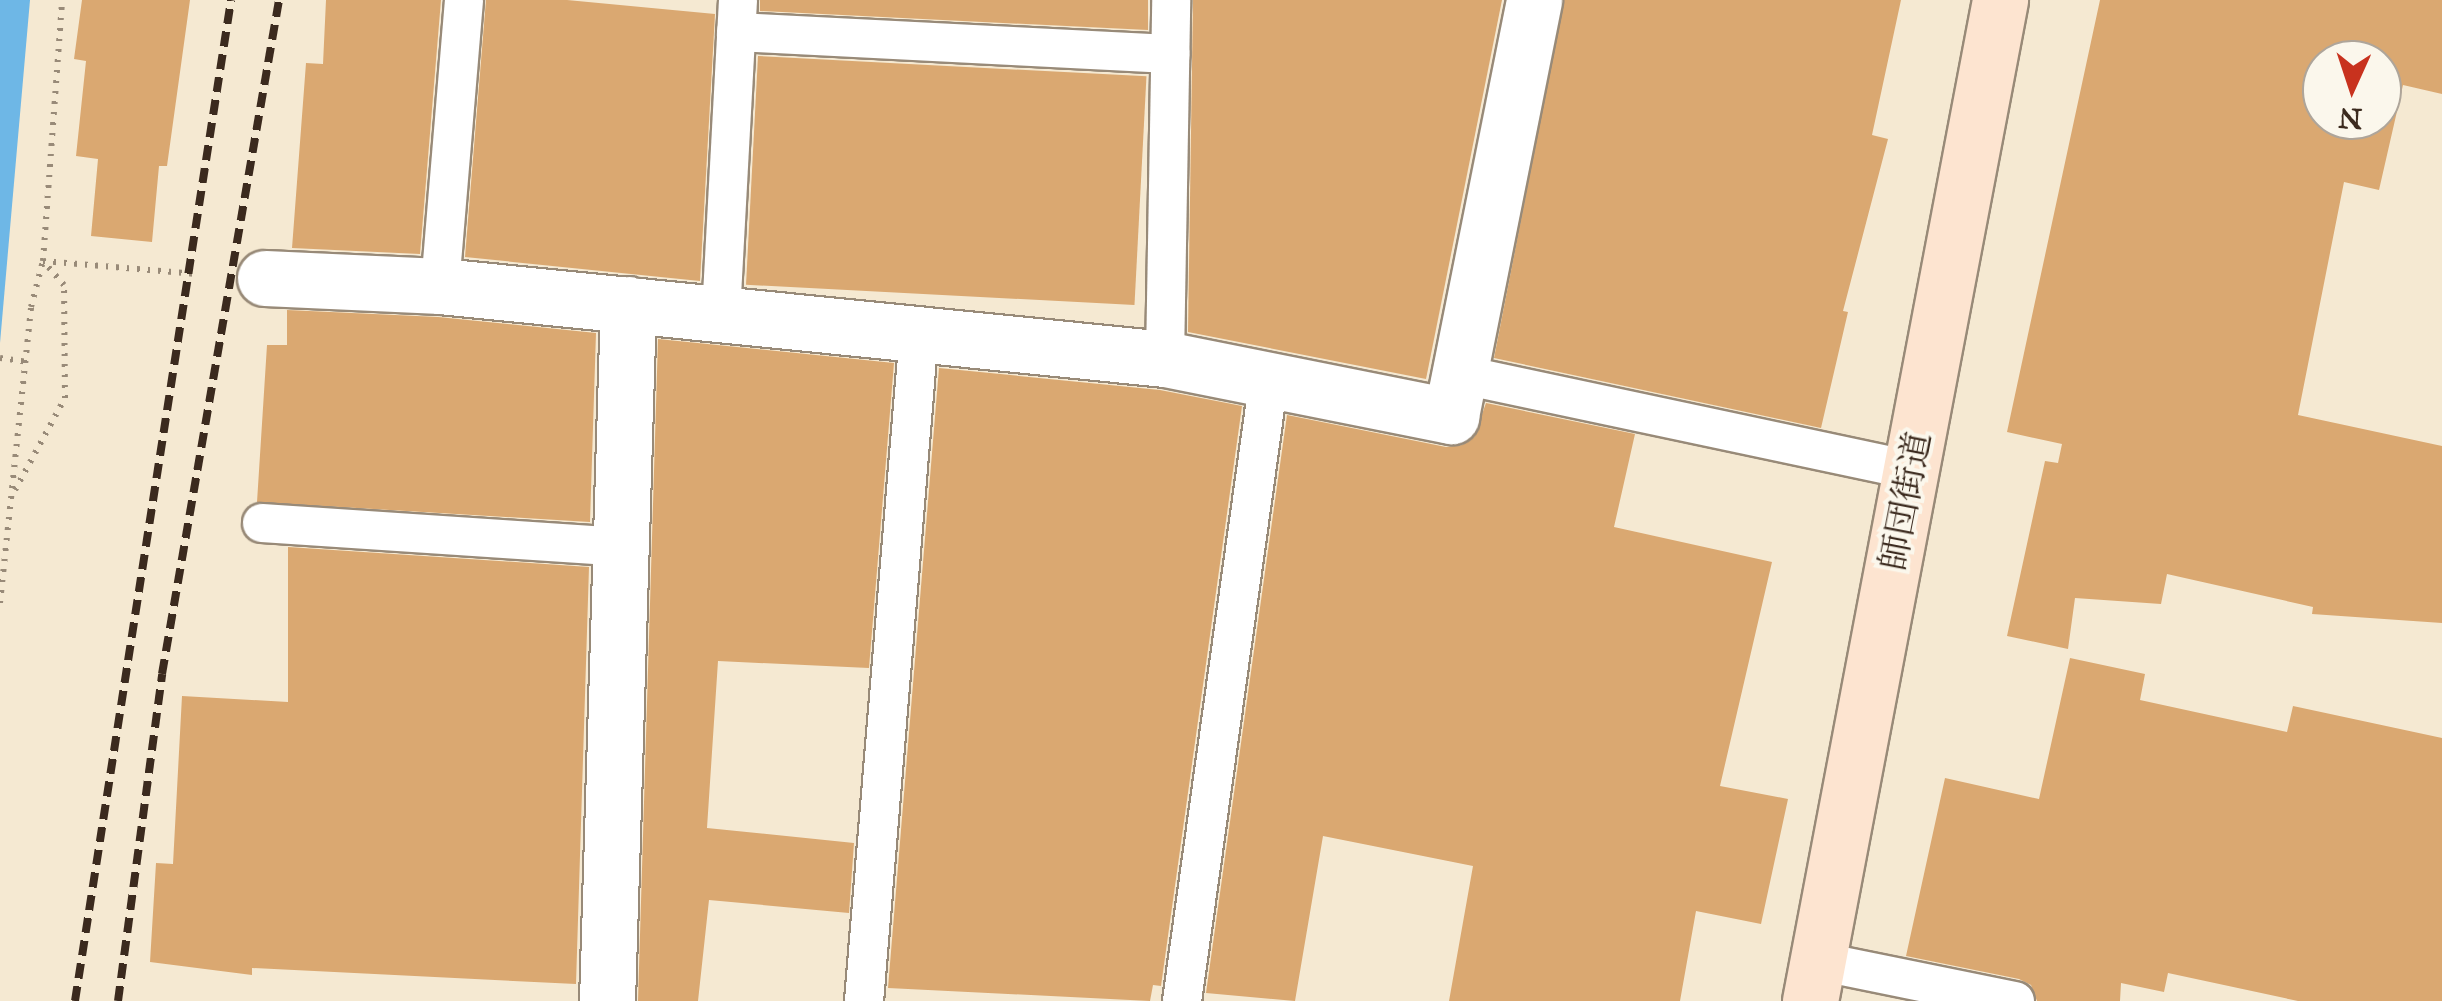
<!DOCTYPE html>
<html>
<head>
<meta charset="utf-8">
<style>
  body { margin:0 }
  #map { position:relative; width:2442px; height:1001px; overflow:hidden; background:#f5e9d2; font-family:"IM FELL Great Primer","Noto Serif JP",serif }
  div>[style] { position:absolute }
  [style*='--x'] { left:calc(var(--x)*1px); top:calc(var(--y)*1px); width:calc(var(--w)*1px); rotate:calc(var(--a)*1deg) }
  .water>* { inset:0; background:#6eb7e6 }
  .building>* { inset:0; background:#daa871; transform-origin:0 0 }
  .path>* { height:6px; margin-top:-3px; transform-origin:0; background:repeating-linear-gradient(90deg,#988a78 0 2.5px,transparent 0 10.5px) }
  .roads { filter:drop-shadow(2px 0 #988a78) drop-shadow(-2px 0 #988a78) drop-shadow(0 2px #988a78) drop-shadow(0 -2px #988a78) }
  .lane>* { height:38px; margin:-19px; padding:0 19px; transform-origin:19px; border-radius:19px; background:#fff }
  .street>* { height:55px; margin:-27.5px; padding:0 27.5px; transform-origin:27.5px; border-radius:27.5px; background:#fff }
  .secondary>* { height:55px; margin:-27.5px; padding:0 27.5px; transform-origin:27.5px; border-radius:27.5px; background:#fde4d0 }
  .rail>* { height:8px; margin-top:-4px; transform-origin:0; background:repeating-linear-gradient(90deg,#3b2a1e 0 15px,transparent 0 23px) }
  span { translate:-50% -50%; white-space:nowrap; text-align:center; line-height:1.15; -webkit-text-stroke:8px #fbf7ec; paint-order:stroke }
  .street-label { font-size:35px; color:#3b2a1e }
  .north { position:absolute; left:2302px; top:40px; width:100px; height:100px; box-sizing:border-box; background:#fbf7ec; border:2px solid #aea59a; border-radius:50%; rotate:183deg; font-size:28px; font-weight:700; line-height:40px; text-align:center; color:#3b2a1e }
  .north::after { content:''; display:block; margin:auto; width:35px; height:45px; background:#c8321e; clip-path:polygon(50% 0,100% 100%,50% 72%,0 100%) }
</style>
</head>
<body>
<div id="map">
  <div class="water">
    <div style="clip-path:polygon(0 0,30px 0,0 343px)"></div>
  </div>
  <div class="building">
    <div style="clip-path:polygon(82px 0,190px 0,167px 166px,159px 166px,152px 242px,91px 236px,98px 159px,76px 156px,86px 61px,74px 59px)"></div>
    <div style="clip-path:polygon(326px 0,441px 0,420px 254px,292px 248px,306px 63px,323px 64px)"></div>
    <div style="clip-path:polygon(486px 0,567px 0,715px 14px,700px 281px,465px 257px)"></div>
    <div style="clip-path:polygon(760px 0,1148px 0,1148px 30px,760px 11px)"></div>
    <div style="clip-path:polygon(1193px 0,1502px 0,1426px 379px,1188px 332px)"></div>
    <div style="clip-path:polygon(1564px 0,1901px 0,1872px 135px,1888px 139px,1843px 311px,1848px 312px,1821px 428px,1494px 358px)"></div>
    <div style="clip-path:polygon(evenodd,2100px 0,2442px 0,2442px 94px,2403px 85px,2379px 190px,2344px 182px,2298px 415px,2442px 446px,2442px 623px,2312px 614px,2313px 607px,2167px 574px,2161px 604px,2075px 598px,2068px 649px,2007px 636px,2045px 461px,2058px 463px,2062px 444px,2007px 432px,2100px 0,2322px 60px,2382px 60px,2382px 120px,2322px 120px,2322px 60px)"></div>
    <div style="left:758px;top:56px;width:389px;height:229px;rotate:3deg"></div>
    <div style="clip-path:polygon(287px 310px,438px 317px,596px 333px,590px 522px,257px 502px,267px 345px,287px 345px)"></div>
    <div style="clip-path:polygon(658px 339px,894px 363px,869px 668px,718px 661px,707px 828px,854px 843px,849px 913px,709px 900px,698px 1001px,638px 1001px)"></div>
    <div style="clip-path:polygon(939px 368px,1160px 390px,1242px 406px,1161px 986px,1153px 985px,1150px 1001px,888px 988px)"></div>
    <div style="clip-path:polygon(1486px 403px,1635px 434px,1614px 527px,1772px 562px,1720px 786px,1788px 799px,1761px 924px,1696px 911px,1680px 1001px,1449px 1001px,1473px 866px,1323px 836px,1295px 1001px,1206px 993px,1287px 415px,1446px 447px,1462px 445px,1474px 437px)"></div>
    <div style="clip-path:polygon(288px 547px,589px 567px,576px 984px,252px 968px,252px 975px,150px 962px,156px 863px,173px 864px,182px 696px,288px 702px)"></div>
    <div style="clip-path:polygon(2070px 658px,2145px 674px,2140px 700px,2287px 732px,2293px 706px,2442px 738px,2442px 1001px,2298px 1001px,2168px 973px,2164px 992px,2121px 983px,2120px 1001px,2037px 1001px,2031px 985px,2019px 979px,1906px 956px,1945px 778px,2039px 799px)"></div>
  </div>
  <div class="path">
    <div style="--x:43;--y:261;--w:157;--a:4.8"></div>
    <div style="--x:0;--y:358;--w:28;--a:8"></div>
    <div style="--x:15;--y:490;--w:105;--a:-61.5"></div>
    <div style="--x:65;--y:398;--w:113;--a:-90.5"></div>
    <div style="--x:64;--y:285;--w:30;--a:-131"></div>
    <div style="--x:0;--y:603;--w:298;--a:-84"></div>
    <div style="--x:31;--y:307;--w:48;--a:-75.4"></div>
    <div style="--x:43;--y:261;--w:262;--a:-85.8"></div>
  </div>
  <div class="roads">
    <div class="lane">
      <div style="--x:736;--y:32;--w:435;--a:2.9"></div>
      <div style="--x:440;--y:286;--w:287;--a:-85.2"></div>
      <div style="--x:721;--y:314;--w:314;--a:-86.9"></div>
      <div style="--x:1165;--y:359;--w:359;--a:-89"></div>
      <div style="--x:1459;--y:374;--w:462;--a:12"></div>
      <div style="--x:262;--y:523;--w:360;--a:3.8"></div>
      <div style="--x:1818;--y:961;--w:201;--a:11.5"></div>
      <div style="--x:864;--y:1001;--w:669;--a:-85.29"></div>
      <div style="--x:1182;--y:1001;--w:628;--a:-82.04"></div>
    </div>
    <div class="street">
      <div style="--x:265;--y:278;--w:175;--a:2.6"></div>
      <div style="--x:440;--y:286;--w:729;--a:5.75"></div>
      <div style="--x:1165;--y:359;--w:292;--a:11.3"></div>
      <div style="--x:1451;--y:416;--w:424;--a:-78.7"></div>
      <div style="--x:607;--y:1001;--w:697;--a:-88.27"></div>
    </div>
    <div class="secondary">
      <div style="--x:1810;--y:1001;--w:1019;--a:-79.25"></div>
    </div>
  </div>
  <div class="rail">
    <div style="--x:75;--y:1001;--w:1013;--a:-81.14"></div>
    <div style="--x:118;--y:1001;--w:330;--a:-82.3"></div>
    <div style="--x:162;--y:674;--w:684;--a:-80.15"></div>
  </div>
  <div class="street-label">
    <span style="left:1906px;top:501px;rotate:-79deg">師団街道</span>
  </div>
  <div class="north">N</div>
</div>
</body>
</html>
